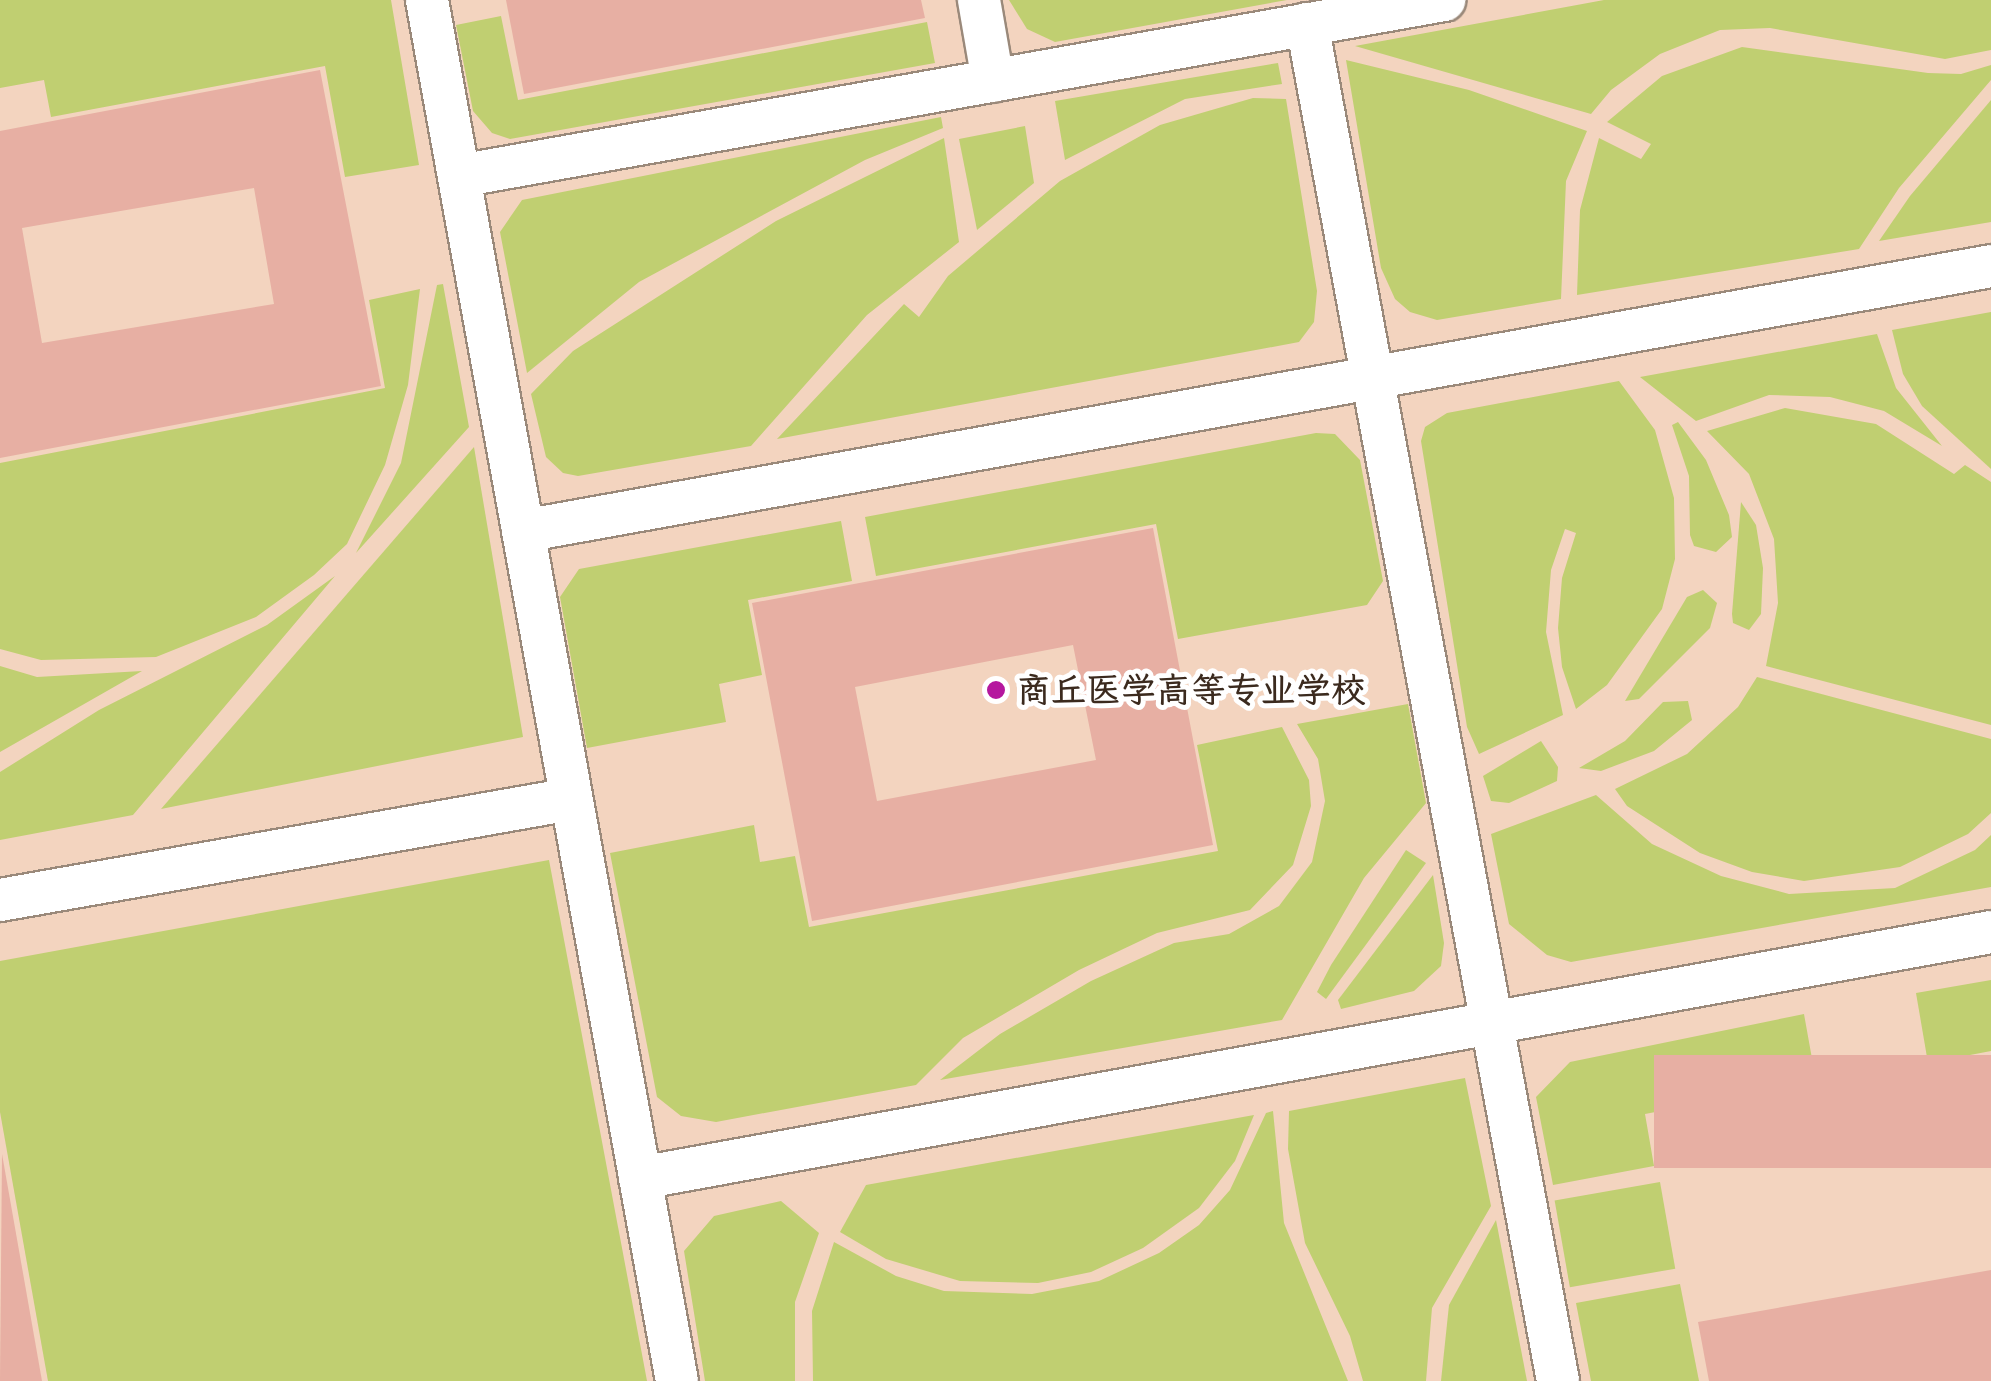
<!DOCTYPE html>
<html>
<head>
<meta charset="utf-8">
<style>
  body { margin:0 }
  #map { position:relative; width:1991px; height:1381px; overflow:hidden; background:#f8e8d7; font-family:Itim,"LXGW WenKai TC",sans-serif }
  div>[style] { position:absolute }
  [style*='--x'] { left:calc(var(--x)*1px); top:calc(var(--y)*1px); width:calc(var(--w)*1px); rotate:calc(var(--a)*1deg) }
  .built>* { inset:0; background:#f3d4bf; transform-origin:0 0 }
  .green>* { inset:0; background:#c0cf71; transform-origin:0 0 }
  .building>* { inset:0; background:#e7afa3; transform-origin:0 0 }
  .roads { filter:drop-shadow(2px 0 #9a897a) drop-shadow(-2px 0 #9a897a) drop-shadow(0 2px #9a897a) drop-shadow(0 -2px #9a897a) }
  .minor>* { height:42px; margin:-21px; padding:0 21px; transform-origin:21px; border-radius:21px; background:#fff }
  .dots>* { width:28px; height:28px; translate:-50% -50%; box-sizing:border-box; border:5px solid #fff; border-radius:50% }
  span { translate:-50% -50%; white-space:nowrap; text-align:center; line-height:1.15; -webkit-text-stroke:10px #fff; paint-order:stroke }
  .poi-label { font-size:35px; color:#3b2a1e; font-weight:700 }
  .left { translate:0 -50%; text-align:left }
</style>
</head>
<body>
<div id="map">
  <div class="built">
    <div style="left:0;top:0;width:1991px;height:1381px"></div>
  </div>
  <div class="green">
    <div style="clip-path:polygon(0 0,391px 0,419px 165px,345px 177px,325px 66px,51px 117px,44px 80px,0 88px)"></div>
    <div style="clip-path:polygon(1009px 0,1287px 0,1055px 42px,1027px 29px)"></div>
    <div style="clip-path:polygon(1604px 0,1991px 0,1991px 50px,1945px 59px,1770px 28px,1720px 30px,1660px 54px,1611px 90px,1591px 114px,1355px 46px)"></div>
    <div style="clip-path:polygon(501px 16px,518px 100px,927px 22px,935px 63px,510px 139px,492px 133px,473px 111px,456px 25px)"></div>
    <div style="clip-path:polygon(1742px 47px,1928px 73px,1961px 74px,1991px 65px,1991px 80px,1899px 188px,1859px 249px,1577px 295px,1580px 210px,1599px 138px,1641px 159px,1651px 144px,1607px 122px,1662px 76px)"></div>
    <div style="clip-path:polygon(1346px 60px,1469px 90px,1587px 131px,1566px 181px,1561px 299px,1437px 320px,1410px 312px,1395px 299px,1381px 268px)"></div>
    <div style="clip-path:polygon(1278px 63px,1282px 84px,1185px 99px,1065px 160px,1055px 101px)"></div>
    <div style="clip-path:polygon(1253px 98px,1286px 99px,1317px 291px,1314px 322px,1299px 342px,777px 439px,904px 304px,919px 317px,948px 276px,1060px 181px,1160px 125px)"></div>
    <div style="clip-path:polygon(1991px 100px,1991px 222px,1879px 241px,1910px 196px)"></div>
    <div style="clip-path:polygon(941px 117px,943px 128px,865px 160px,639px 282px,527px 373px,500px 232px,522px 200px)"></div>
    <div style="clip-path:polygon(1025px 126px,1034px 183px,977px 230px,959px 139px)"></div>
    <div style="clip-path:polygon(944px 138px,959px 242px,867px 315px,751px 446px,578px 476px,563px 473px,546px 457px,531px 394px,573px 351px,776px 221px)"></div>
    <div style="clip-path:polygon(443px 284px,469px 427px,356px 553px,401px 463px,437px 285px)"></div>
    <div style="clip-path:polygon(420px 289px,408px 385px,385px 465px,347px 544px,314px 575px,256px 617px,156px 657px,41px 660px,0 649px,0 463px,385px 388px,369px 300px)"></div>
    <div style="clip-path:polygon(1991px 312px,1991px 469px,1922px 406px,1903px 374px,1892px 330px)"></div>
    <div style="clip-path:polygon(1877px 334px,1896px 388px,1942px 446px,1884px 411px,1830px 397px,1769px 395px,1696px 421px,1640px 377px)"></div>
    <div style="clip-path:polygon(1619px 381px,1655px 430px,1674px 498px,1675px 559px,1662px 609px,1607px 685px,1576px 709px,1562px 667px,1558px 628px,1562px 578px,1576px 533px,1565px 529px,1551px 570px,1546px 632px,1563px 715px,1479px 754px,1467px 727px,1421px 441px,1425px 427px,1447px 413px)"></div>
    <div style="clip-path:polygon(1785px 408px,1876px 424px,1954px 474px,1965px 465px,1991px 482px,1991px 725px,1766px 666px,1778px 603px,1774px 539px,1749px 474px,1707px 431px)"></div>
    <div style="clip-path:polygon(1678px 422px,1706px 460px,1729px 515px,1732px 537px,1716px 552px,1694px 546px,1690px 535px,1689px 476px,1672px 425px)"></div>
    <div style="clip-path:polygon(1316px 433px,1335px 434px,1360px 460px,1383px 581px,1367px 605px,1178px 639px,1156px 524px,876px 576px,865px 517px)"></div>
    <div style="clip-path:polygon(474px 447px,523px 737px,161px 809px)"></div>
    <div style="clip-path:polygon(1741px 502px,1756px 525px,1763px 568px,1761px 614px,1749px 630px,1733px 623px,1732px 614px)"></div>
    <div style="clip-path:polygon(841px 521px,852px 581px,748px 600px,762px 675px,719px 684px,726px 722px,587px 748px,560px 597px,579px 569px)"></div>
    <div style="clip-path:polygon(335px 576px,133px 815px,0 840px,0 772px,99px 710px,267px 625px)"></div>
    <div style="clip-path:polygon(1703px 590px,1717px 603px,1710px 628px,1639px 699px,1625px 701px,1687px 597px)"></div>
    <div style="clip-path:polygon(0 666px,37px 677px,142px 671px,0 752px)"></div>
    <div style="clip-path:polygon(1757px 677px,1991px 739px,1991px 813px,1968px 834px,1900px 867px,1804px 881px,1752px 872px,1700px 853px,1627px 806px,1615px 789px,1687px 754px,1738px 707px)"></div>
    <div style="clip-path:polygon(1688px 701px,1692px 720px,1654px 751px,1601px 771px,1579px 768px,1625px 741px,1663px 702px)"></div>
    <div style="clip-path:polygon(1408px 704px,1426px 803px,1364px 878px,1282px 1020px,940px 1080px,1000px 1034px,1091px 981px,1174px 943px,1229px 934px,1279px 906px,1312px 862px,1325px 801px,1318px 759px,1297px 724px)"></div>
    <div style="clip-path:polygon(1282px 727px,1309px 780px,1311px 806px,1293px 865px,1250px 910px,1157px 933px,1079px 970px,963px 1038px,916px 1085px,716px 1122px,681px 1116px,657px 1097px,610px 853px,754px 825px,760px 862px,795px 856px,809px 927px,1218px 851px,1197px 745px)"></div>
    <div style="clip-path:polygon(1541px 741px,1558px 767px,1557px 781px,1509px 803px,1491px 801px,1483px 776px)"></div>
    <div style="clip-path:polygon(1596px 795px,1652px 844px,1721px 876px,1789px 894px,1895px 888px,1975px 850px,1991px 835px,1991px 887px,1571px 962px,1547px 955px,1509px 924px,1491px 834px)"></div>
    <div style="clip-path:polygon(1406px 850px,1426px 863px,1326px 999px,1317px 992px,1331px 965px)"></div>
    <div style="clip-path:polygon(549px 860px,647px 1381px,48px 1381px,0 1112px,0 961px)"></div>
    <div style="clip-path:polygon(1433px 875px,1444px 943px,1441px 966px,1414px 991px,1341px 1009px,1338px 1000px)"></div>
    <div style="clip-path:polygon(1991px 980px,1991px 1051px,1928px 1063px,1916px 993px)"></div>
    <div style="clip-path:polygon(1804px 1014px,1816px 1081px,1645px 1114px,1654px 1166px,1553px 1185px,1536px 1097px,1570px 1062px)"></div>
    <div style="clip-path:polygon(1465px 1078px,1491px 1206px,1432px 1308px,1426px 1381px,1363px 1381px,1350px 1336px,1305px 1243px,1288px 1149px,1289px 1111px)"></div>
    <div style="clip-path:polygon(1273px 1111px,1284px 1223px,1348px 1381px,813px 1381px,812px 1311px,834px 1242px,896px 1276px,944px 1291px,1032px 1294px,1099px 1281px,1159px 1253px,1199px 1225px,1230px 1190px,1266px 1113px)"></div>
    <div style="clip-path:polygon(1254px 1115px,1235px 1161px,1199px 1208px,1143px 1248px,1091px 1272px,1038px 1283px,960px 1281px,886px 1259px,840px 1232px,866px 1185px)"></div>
    <div style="left:1660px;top:1182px;width:88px;height:107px;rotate:80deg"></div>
    <div style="clip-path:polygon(781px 1201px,819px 1233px,795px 1302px,795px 1381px,705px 1381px,684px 1251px,714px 1216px)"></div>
    <div style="clip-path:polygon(1496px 1220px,1527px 1381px,1441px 1381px,1449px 1305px)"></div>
    <div style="clip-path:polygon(1680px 1284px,1699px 1381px,1591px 1381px,1576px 1303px)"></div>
  </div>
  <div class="building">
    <div style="clip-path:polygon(506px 0,921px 0,925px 18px,524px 94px)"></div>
    <div style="clip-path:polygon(evenodd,320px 70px,381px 386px,0 458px,0 131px,320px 70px,254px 188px,274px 304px,42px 343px,22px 228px,254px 188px)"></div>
    <div style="clip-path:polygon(evenodd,1153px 528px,1213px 845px,812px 921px,752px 603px,1153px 528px,1073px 645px,1096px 760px,877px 801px,855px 687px,1073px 645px)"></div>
    <div style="left:1991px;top:1055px;width:113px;height:337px;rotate:90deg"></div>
    <div style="clip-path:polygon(2px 1154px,42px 1381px,0 1381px)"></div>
    <div style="clip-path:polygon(1991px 1270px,1991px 1381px,1709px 1381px,1698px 1322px)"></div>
  </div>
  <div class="roads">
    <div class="minor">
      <div style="--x:427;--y:0;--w:1403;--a:79.74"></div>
      <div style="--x:979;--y:0;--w:82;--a:80.2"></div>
      <div style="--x:1307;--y:24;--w:1380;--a:79.52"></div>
      <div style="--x:459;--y:176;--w:1001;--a:-10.13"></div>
      <div style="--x:523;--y:531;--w:1492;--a:-10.23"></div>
      <div style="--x:0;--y:900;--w:580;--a:-10.03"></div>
      <div style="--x:640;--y:1178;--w:1373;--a:-10.32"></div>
    </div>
  </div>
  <div class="dots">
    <div style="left:996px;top:690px;background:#b5179e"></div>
  </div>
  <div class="poi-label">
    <span class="left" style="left:1016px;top:690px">商丘医学高等专业学校</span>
  </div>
</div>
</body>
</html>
